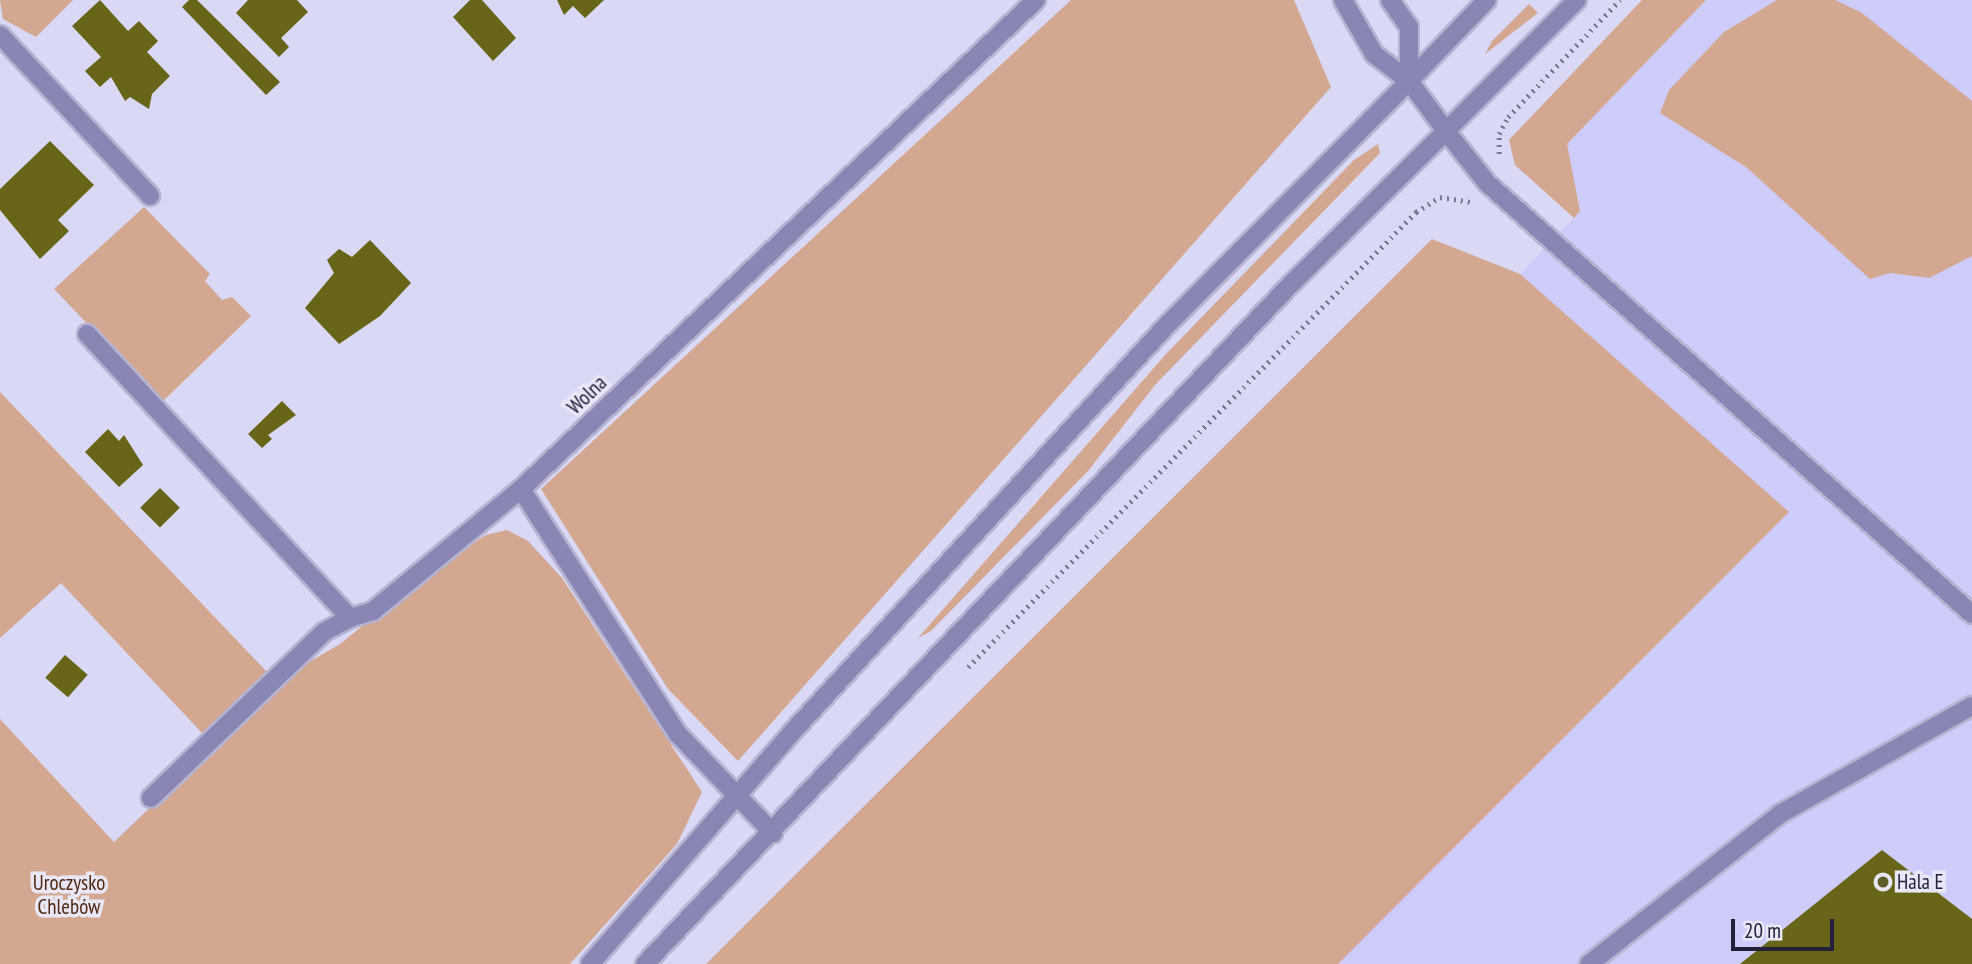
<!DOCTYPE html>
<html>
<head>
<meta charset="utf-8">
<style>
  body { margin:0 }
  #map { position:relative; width:1972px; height:964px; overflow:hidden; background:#d9d8f5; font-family:"PT Sans Narrow",sans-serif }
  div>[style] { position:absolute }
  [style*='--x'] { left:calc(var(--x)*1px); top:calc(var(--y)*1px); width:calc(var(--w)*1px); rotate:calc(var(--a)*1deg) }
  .built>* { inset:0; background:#ceccfa }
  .green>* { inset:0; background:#d4a791 }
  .building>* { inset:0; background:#686518; transform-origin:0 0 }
  .path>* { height:4.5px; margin-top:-2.25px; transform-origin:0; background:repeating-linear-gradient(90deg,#797793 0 2px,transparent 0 7px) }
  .roads { filter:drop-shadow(2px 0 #b5b3d0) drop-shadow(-2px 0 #b5b3d0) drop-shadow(0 2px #b5b3d0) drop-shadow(0 -2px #b5b3d0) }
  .service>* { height:18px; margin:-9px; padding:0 9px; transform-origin:9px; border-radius:9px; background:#8986b5 }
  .minor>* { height:18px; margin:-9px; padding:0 9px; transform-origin:9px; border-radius:9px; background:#8986b5 }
  .tertiary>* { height:18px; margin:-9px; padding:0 9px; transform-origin:9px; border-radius:9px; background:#8986b5 }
  .dots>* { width:19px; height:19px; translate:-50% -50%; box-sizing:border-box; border:4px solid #e7e7f5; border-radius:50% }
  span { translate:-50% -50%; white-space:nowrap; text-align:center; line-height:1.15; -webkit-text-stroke:7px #e7e7f5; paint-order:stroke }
  .street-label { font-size:21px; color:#24213b }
  .poi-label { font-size:21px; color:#24213b }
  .left { translate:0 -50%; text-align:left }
  .park-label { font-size:21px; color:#53270e }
  .scale { position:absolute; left:1731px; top:919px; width:103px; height:32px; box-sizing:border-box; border:4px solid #24213b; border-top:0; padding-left:9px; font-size:21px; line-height:24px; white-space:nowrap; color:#24213b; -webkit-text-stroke:5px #e7e7f5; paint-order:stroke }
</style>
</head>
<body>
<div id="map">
  <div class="built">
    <div style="clip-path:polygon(1706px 0,1972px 0,1972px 964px,706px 964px,947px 787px,1432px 239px,1520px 274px,1580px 211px,1566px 144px)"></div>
  </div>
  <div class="green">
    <div style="clip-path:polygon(0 0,73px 0,36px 37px,3px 19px)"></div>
    <div style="clip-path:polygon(1071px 0,1294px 0,1331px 87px,738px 761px,668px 689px,541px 489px)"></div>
    <div style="clip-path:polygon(1642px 0,1706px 0,1567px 144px,1580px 211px,1574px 218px,1515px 165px,1509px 140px)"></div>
    <div style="clip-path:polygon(1777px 0,1835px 0,1862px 13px,1972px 101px,1972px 256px,1929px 278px,1890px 273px,1870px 279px,1746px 167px,1660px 113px,1669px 90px,1724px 32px)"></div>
    <div style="clip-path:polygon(1529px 4px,1538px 13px,1485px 54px,1492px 41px)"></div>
    <div style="clip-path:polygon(1378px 144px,1380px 153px,1155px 385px,1088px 471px,931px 631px,918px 638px,1166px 354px,1354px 160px)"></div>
    <div style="clip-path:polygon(144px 207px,210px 274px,205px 281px,222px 300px,232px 297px,251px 316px,162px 402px,54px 289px)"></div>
    <div style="clip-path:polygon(1432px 239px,1520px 274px,1789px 512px,1338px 964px,706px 964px)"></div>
    <div style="clip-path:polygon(0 392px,267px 672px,202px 733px,61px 583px,0 638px)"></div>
    <div style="clip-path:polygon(507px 530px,528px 541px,562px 578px,702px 792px,677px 844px,570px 964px,0 964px,0 719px,114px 842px,292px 672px,340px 644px,429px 572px,486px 535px)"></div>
  </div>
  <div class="building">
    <div style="clip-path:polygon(100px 0,128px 31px,139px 21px,158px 41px,147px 52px,170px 76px,152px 94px,149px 109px,130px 97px,125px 101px,111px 77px,100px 87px,85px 71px,101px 57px,72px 26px)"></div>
    <div style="clip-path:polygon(189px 0,197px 0,280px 82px,266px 95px,182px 7px)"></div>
    <div style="clip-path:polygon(248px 0,297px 0,308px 12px,281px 38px,289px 47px,279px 57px,236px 13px)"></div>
    <div style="clip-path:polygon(470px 0,482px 0,516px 38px,493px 61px,453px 17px)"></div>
    <div style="clip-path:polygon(557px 0,604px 0,585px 18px,573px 6px,564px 15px)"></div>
    <div style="clip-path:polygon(50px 141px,94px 185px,58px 220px,69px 231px,40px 259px,0 210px,0 189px)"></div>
    <div style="clip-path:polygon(370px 240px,411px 283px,380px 316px,339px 344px,305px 308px,334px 273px,327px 260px,339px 249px,352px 257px)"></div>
    <div style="clip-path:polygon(282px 401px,296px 415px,268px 435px,272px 439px,262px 448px,248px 434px)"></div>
    <div style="clip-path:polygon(108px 429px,119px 441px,124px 435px,143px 465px,119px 487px,85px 452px)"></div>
    <div style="left:160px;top:488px;width:28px;height:28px;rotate:45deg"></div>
    <div style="left:65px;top:655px;width:30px;height:30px;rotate:41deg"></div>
    <div style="clip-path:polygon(1882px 850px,1972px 919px,1972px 964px,1740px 964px)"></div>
  </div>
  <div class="path">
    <div style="--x:1499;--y:154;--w:20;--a:-90"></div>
    <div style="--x:1499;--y:134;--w:19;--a:-62"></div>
    <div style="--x:1508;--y:117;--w:162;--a:-46.3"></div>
    <div style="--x:968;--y:667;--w:639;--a:-45.44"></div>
    <div style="--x:1416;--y:212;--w:28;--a:-32"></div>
    <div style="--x:1440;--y:197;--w:31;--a:9"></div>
  </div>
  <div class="roads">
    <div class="service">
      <div style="--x:0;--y:35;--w:220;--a:47"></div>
      <div style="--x:1446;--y:131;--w:66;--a:51.7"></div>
      <div style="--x:1487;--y:183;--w:649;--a:41.63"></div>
      <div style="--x:87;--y:334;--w:387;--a:47.2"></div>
      <div style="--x:350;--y:618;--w:30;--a:152"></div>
      <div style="--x:324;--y:632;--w:240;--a:136.2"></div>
      <div style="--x:521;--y:489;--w:290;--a:57.4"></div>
      <div style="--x:677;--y:733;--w:139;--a:46.2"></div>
      <div style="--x:1589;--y:964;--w:243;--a:-38.1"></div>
      <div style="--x:1780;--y:814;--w:220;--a:-29.4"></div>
    </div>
    <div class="minor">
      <div style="--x:350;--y:618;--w:24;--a:-17"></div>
      <div style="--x:373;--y:611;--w:192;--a:-39.5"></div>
      <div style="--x:521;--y:489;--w:710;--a:-43.52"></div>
      <div style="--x:590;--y:964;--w:312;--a:-48.9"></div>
      <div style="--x:795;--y:729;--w:549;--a:-47.36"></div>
      <div style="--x:1167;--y:325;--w:344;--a:-45.2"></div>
      <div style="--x:645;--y:964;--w:938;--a:-46.47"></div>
      <div style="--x:1291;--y:284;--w:218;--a:-44.6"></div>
    </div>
    <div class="tertiary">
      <div style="--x:1343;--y:0;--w:62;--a:60.1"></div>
      <div style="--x:1374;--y:54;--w:44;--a:37.6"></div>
      <div style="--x:1409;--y:81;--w:62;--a:53.5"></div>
      <div style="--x:1446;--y:131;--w:185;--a:-45"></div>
      <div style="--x:1390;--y:0;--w:33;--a:55"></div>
      <div style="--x:1409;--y:27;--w:54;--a:90"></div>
      <div style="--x:1409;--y:81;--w:112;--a:-46.1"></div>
    </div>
  </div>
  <div class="dots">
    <div style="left:1883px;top:882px;background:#5e5c29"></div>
  </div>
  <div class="street-label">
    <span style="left:587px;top:395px;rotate:-44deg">Wolna</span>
  </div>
  <div class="poi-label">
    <span class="left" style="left:1897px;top:882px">Hala E</span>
  </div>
  <div class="park-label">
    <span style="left:69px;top:895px">Uroczysko<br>Chlebów</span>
  </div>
  <div class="scale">20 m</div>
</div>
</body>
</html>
